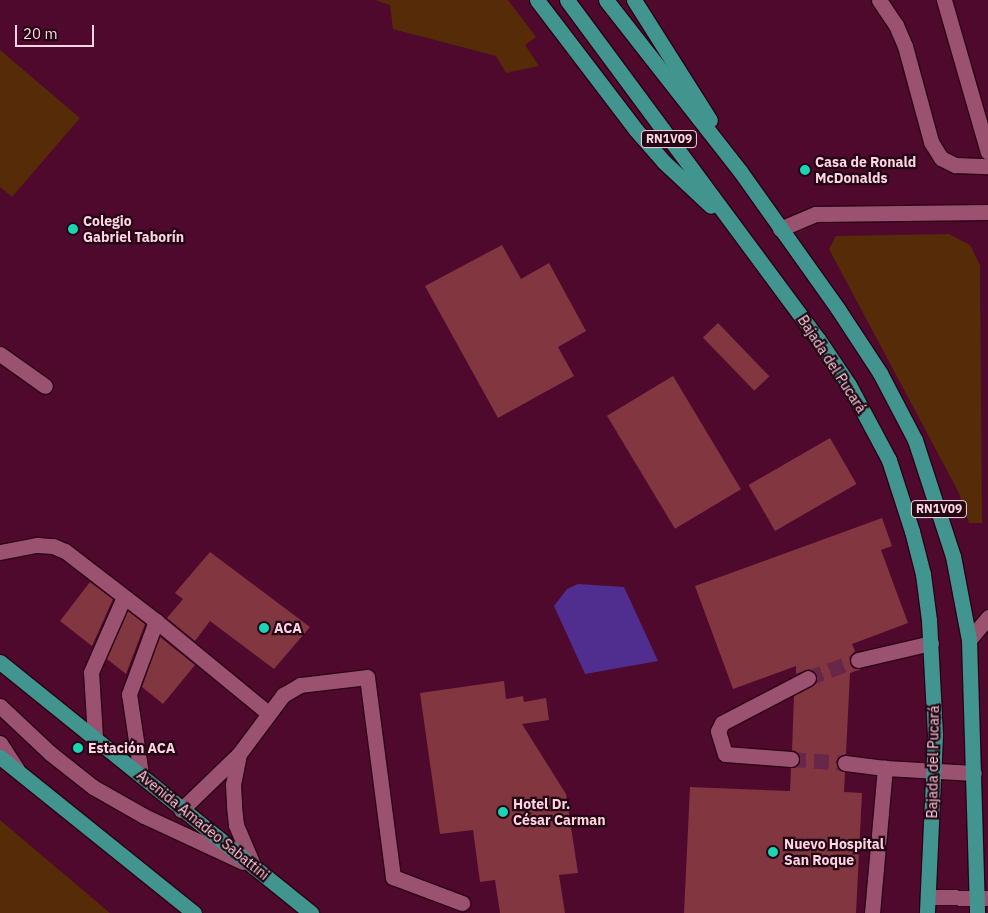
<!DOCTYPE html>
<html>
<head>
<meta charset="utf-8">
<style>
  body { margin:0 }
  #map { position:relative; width:988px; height:913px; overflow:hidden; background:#4e092d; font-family:"IBM Plex Sans",sans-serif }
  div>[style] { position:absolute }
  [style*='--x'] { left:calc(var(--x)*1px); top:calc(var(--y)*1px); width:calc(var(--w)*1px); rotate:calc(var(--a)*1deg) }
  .green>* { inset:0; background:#552b08 }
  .water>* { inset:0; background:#502e8f }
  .building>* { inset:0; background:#823640; transform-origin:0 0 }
  .minor-tunnel>* { height:15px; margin-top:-7.5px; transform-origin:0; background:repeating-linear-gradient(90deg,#682748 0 15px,transparent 0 23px) }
  .roads { filter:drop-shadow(1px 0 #2c0015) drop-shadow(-1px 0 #2c0015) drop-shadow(0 1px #2c0015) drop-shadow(0 -1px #2c0015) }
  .minor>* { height:15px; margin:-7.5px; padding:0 7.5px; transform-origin:7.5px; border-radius:7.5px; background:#9b5170 }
  .major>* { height:15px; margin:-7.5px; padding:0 7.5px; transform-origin:7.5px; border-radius:7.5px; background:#42958e }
  .dots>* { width:14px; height:14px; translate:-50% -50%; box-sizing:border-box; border:2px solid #240714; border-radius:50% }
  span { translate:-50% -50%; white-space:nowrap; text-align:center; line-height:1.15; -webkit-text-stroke:4.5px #240714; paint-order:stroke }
  .shield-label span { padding:1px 4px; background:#240714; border:1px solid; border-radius:4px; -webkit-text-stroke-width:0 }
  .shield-label { font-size:12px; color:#fed3e2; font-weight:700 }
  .poi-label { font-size:14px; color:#fed3e2; font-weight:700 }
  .left { translate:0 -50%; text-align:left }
  .street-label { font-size:14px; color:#fed3e2 }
  .scale { position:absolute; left:15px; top:25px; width:79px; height:22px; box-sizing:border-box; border:2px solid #fed3e2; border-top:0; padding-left:6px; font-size:15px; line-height:18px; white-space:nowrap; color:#fed3e2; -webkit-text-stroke:4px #240714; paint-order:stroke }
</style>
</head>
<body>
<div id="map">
  <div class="green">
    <div style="clip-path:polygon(375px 0,508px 0,536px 37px,525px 45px,539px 66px,506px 73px,496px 56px,393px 29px,390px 5px)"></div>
    <div style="clip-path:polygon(0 50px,80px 118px,12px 197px,0 187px)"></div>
    <div style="clip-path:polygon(949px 234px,970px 245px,980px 265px,982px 523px,969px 523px,958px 491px,829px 249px,836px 236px)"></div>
    <div style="clip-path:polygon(0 820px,110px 913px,0 913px)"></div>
  </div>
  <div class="water">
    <div style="clip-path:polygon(578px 584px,624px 587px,658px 661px,585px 674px,554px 606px,567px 589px)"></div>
  </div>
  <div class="building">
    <div style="clip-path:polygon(502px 245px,521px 279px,549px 263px,586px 331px,558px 347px,574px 376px,498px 418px,425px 286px)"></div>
    <div style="left:718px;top:323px;width:74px;height:21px;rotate:46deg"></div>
    <div style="left:673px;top:376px;width:132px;height:77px;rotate:59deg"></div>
    <div style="left:830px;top:438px;width:53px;height:94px;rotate:60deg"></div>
    <div style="clip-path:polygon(882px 518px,892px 546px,881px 550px,908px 623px,852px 644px,855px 651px,849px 658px,852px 667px,861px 669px,850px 673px,846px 754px,838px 757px,836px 762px,839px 770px,845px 772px,844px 792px,862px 793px,856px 913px,684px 913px,690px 787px,790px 791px,791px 768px,798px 765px,800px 759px,797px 752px,792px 750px,794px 696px,813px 686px,817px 678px,816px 673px,809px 669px,796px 674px,796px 666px,733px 689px,695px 586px)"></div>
    <div style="clip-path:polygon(210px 552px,310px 627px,274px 669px,210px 621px,195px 641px,167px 618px,183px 599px,175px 593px)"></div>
    <div style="clip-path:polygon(90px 582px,113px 599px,92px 646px,60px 621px)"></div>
    <div style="clip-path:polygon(128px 611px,145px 624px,126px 674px,107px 659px)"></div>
    <div style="clip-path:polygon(160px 637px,195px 665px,163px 704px,142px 687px)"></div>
    <div style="clip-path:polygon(504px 681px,506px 699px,523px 696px,524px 702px,546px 698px,549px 720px,522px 724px,566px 794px,578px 873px,559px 875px,565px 913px,500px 913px,495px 880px,480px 882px,473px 830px,440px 834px,420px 693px)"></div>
  </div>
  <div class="minor-tunnel">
    <div style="--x:808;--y:678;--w:53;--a:-19.8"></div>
    <div style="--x:791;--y:759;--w:54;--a:4.2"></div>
  </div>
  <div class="roads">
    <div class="minor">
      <div style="--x:879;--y:0;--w:30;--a:56"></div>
      <div style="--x:896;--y:25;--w:23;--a:67"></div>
      <div style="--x:905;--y:46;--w:99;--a:74.8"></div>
      <div style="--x:931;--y:142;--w:19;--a:58"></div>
      <div style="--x:941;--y:158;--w:16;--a:27"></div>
      <div style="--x:955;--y:165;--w:33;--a:2"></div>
      <div style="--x:944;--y:0;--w:158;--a:73.9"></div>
      <div style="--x:780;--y:229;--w:39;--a:-23"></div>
      <div style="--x:816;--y:214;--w:172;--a:-0.7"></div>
      <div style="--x:0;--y:354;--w:55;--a:35.4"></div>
      <div style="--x:0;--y:552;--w:38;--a:-11"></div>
      <div style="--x:37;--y:545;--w:16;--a:4"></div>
      <div style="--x:53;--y:546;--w:13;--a:23"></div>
      <div style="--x:65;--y:551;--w:115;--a:37.6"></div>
      <div style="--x:156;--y:621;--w:145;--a:39.4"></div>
      <div style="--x:969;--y:640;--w:30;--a:-50"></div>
      <div style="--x:858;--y:660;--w:75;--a:-13.1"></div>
      <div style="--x:0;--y:706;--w:69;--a:43.2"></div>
      <div style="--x:50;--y:753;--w:55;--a:38.3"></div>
      <div style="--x:93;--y:787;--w:59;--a:29.6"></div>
      <div style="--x:144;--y:816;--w:109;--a:24.9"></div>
      <div style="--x:95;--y:737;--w:65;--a:-93.5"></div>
      <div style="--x:91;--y:672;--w:82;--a:-66.3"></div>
      <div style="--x:0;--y:743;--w:31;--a:57"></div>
      <div style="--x:239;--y:754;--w:31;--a:101"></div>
      <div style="--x:233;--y:784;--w:22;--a:87"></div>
      <div style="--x:234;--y:806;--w:19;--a:84"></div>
      <div style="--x:236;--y:825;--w:46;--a:66.8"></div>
      <div style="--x:791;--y:759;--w:66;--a:-175.7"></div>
      <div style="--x:725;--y:754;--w:24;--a:-107"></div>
      <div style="--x:718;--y:731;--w:9;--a:-63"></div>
      <div style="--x:722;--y:723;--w:97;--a:-27.6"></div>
      <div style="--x:845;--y:763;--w:40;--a:7.1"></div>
      <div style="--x:885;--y:768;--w:89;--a:3.2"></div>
      <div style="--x:141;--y:774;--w:81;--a:-98.5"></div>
      <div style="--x:129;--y:694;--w:78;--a:-69.7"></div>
      <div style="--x:181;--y:810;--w:81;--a:-44"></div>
      <div style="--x:239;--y:754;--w:74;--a:-53.3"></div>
      <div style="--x:283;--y:695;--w:20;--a:-30"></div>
      <div style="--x:300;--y:685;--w:67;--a:-6.8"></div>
      <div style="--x:367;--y:677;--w:202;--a:82.6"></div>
      <div style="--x:393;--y:877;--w:74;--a:20.6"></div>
      <div style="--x:928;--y:897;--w:60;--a:1"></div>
      <div style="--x:872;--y:913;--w:146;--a:-84.9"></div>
    </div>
    <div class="major">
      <div style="--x:537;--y:0;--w:163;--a:52.7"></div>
      <div style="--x:636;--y:130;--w:43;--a:48.8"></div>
      <div style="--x:664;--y:162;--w:64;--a:43.1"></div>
      <div style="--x:567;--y:0;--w:422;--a:53.5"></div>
      <div style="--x:818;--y:339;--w:55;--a:56"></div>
      <div style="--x:849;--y:385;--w:85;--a:61.9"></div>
      <div style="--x:889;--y:460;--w:75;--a:72.1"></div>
      <div style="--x:912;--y:531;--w:44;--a:75.7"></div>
      <div style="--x:923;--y:574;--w:46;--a:82.6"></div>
      <div style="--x:929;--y:620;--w:115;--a:87"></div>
      <div style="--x:935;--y:735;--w:178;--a:92.6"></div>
      <div style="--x:606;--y:0;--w:217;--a:51.9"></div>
      <div style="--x:740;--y:171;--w:169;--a:54.6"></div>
      <div style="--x:838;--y:309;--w:77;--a:56.7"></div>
      <div style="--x:880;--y:373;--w:76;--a:62.4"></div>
      <div style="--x:915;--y:440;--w:122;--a:71.9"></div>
      <div style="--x:953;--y:556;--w:86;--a:79.2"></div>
      <div style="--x:969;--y:640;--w:273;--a:88.3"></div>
      <div style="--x:634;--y:0;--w:142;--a:57.7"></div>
      <div style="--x:0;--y:662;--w:400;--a:38.9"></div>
      <div style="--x:0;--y:757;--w:249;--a:38.8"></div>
    </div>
  </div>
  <div class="dots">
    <div style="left:805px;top:170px;background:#1ad5b2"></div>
    <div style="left:73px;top:229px;background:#1ad5b2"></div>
    <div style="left:264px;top:628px;background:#1ad5b2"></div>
    <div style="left:78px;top:748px;background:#1ad5b2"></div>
    <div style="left:503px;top:812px;background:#1ad5b2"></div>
    <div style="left:773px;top:852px;background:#1ad5b2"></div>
  </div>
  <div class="shield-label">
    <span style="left:669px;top:139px">RN1V09</span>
    <span style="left:939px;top:509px">RN1V09</span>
  </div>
  <div class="poi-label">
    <span class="left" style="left:815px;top:170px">Casa de Ronald<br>McDonalds</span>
    <span class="left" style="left:83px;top:229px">Colegio<br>Gabriel Taborín</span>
    <span class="left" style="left:274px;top:628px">ACA</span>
    <span class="left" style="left:88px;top:748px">Estación ACA</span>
    <span class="left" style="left:513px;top:812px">Hotel Dr.<br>César Carman</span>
    <span class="left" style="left:784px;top:852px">Nuevo Hospital<br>San Roque</span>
  </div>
  <div class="street-label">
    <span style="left:832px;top:364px;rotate:57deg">Bajada del Pucará</span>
    <span style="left:933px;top:762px;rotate:-89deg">Bajada del Pucará</span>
    <span style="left:203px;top:825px;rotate:39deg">Avenida Amadeo Sabattini</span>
  </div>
  <div class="scale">20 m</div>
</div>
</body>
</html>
